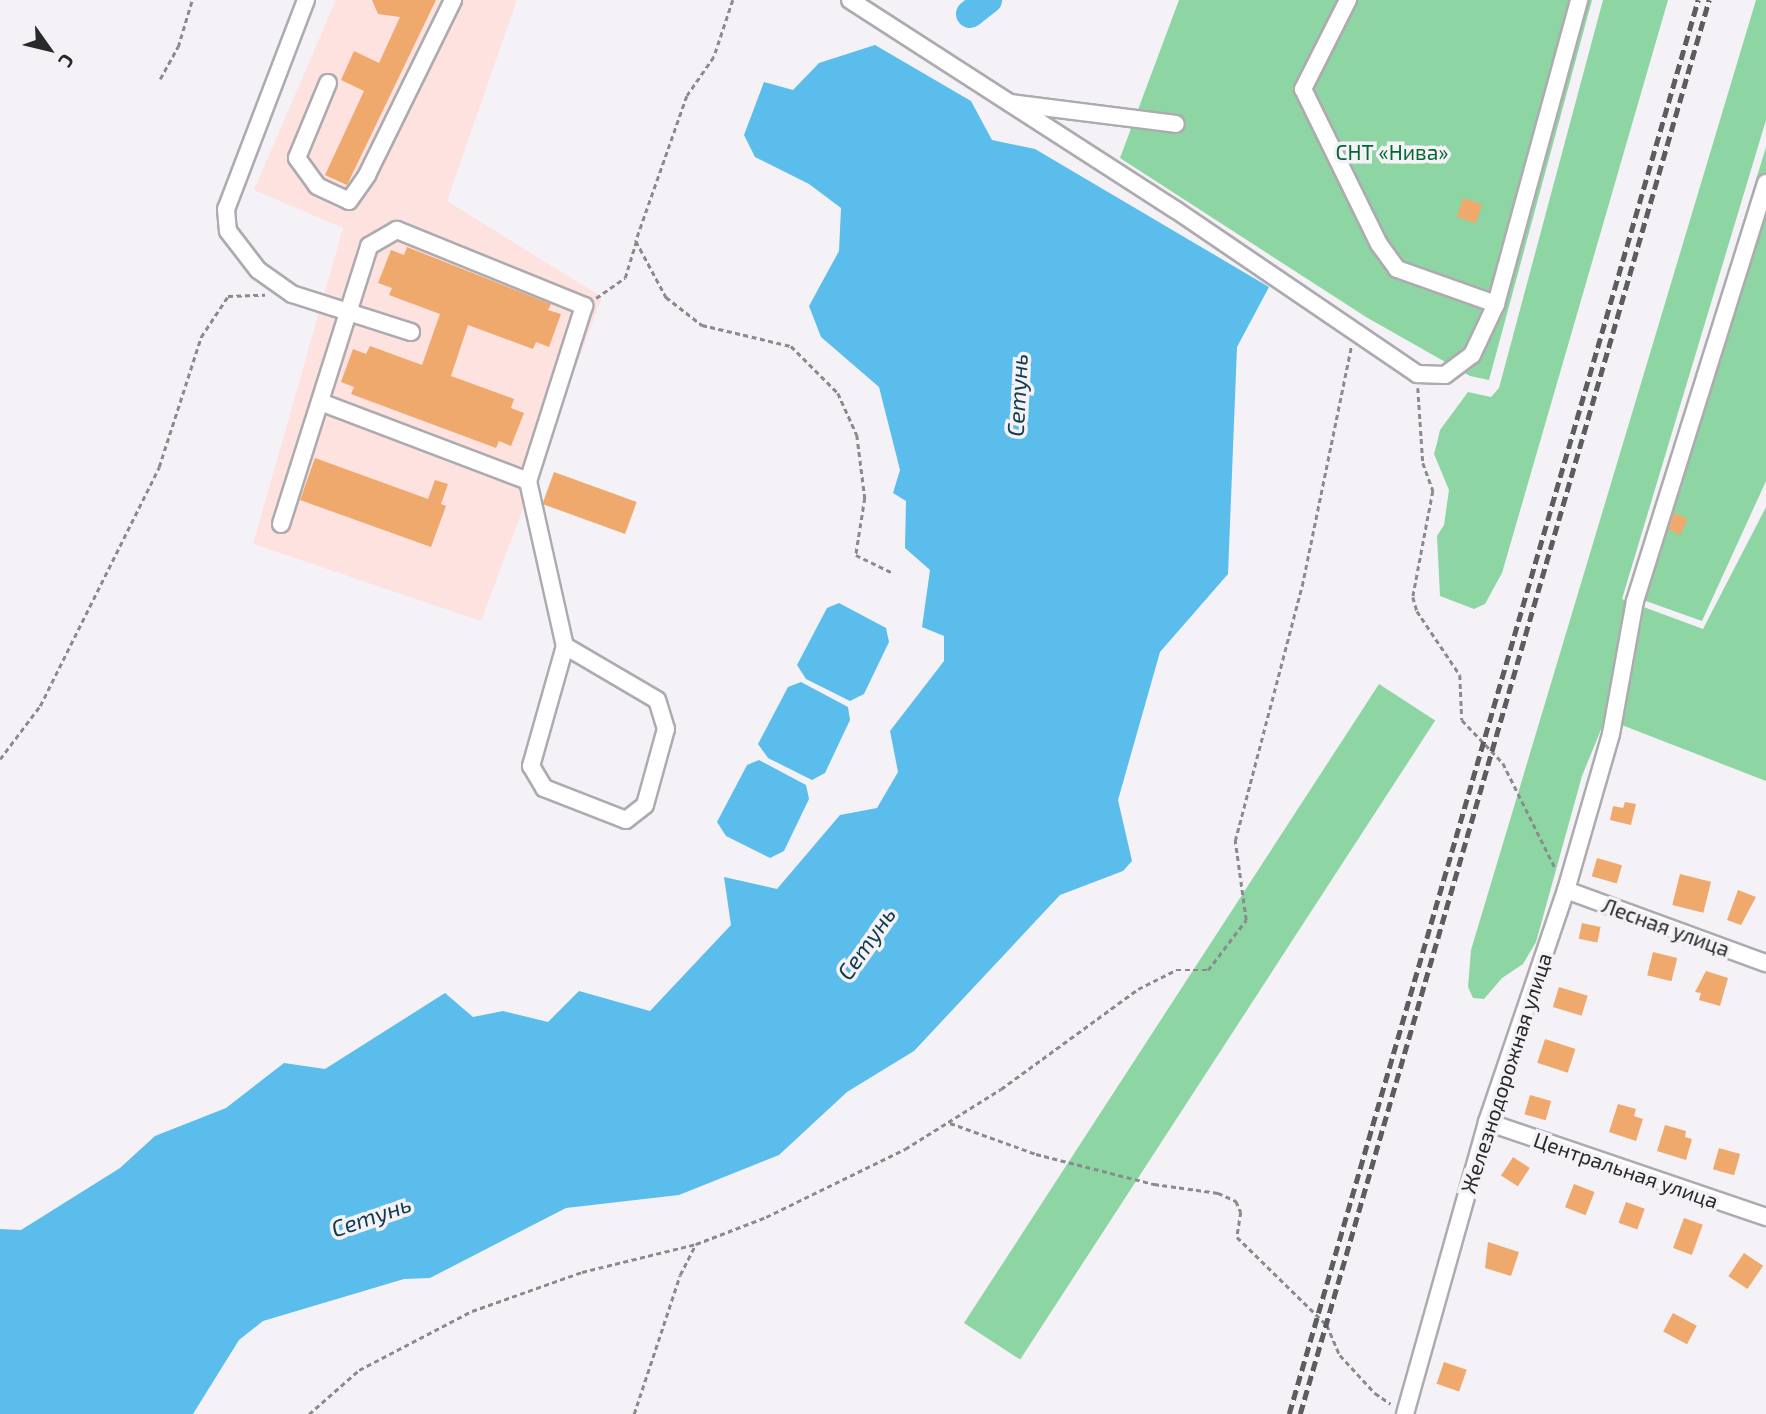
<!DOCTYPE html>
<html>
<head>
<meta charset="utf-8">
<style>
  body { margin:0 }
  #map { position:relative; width:1766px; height:1414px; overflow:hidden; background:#f4f2f6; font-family:"Exo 2",sans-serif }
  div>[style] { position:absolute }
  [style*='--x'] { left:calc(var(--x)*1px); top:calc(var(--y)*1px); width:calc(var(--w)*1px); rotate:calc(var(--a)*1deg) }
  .industrial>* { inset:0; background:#fde2df }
  .green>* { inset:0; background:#8dd5a2; transform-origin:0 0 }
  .water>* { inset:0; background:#5bbdeb }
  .river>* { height:28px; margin:-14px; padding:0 14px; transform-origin:14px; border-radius:14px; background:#5bbdeb }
  .building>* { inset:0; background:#efa96d; transform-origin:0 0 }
  .path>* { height:2.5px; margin-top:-1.25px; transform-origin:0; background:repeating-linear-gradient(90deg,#8b8a8d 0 5px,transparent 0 8.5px) }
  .roads { filter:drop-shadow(2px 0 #adabaf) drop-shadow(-2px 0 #adabaf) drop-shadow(0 2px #adabaf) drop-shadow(0 -2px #adabaf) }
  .minor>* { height:16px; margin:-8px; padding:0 8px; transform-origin:8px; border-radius:8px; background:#fff }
  .rail>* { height:4.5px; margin-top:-2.25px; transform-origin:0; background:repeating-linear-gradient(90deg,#5d5c5e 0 10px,transparent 0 15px) }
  span { translate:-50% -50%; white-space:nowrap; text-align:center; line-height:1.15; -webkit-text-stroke:7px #f4f2f6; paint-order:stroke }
  .park-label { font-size:21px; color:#056735 }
  .street-label { font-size:21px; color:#29292a }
  .water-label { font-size:23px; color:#103b4e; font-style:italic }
  .north { position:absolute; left:14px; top:14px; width:70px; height:70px; -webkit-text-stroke:5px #f4f2f6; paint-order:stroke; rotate:124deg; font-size:19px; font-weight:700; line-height:28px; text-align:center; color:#29292a }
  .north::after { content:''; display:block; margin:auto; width:24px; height:32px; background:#29292a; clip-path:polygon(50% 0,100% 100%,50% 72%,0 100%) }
</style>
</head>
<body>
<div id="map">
  <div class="industrial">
    <div style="clip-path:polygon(336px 0,517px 0,447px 201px,602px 297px,481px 621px,253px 544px,343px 228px,254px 190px)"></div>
  </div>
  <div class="green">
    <div style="clip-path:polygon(1179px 0,1592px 0,1489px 380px,1470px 376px,1366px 317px,1120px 158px)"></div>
    <div style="clip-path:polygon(1603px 0,1668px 0,1502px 573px,1485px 604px,1474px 609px,1440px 596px,1437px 536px,1444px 525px,1449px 490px,1434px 454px,1437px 443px,1440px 430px,1468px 392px,1491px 397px,1499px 388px)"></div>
    <div style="clip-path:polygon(1756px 0,1766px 0,1766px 120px,1622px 599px,1703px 629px,1766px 507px,1766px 781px,1614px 722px,1602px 727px,1582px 776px,1536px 942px,1523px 964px,1502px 978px,1484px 999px,1473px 998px,1468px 987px,1471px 950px)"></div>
    <div style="clip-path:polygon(1766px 147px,1766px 481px,1702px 621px,1629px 595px)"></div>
    <div style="left:1379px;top:684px;width:67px;height:762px;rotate:33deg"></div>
  </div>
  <div class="water">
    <div style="clip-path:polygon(875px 45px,971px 101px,992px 140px,1035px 149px,1269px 287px,1237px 347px,1228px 574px,1160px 652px,1118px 800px,1132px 861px,1123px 871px,1060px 895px,914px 1051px,847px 1092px,779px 1155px,679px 1195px,566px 1208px,430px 1278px,404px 1279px,263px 1321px,239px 1340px,193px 1414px,0 1414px,0 1229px,21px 1230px,120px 1168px,155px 1136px,226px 1108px,284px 1063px,325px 1069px,445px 993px,473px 1017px,503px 1011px,548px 1022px,579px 991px,650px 1011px,731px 925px,724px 877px,777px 889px,840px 815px,877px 808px,898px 772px,890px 731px,944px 661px,944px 636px,922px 627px,930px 570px,905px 548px,906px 501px,893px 493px,900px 470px,879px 387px,821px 337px,809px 306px,839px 251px,841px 208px,809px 184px,755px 157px,744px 135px,764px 82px,793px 90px,819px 63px)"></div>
    <div style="clip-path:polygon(839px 603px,886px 628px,889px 642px,864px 694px,850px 701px,806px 679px,797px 665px,827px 608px)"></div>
    <div style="clip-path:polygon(801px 682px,848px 707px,850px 720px,825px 773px,812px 780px,768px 758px,758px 744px,788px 687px)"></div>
    <div style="clip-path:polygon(759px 760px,806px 785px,809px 799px,784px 851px,770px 858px,726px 836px,717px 822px,747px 765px)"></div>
  </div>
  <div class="river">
    <div style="--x:970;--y:14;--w:23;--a:-38"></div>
  </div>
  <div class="building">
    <div style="clip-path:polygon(372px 0,436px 0,347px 185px,325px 175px,364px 91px,341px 80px,354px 51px,379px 63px,400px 17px,378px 14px)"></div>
    <div style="left:1463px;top:198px;width:20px;height:20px;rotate:18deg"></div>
    <div style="clip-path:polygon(407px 247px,551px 304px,548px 310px,561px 314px,549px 347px,536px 342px,533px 349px,468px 325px,451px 376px,514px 399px,511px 408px,524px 413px,511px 446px,499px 441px,496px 448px,351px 394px,354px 387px,341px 382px,353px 349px,366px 354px,370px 346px,422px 365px,440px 314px,389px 295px,392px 288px,378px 283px,391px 250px,404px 255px)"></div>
    <div style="clip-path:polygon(315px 458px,428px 499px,435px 480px,448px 484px,441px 504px,446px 506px,431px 547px,300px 500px)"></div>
    <div style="left:554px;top:472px;width:88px;height:34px;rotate:20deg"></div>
    <div style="clip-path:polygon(1674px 513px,1688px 519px,1680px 535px,1668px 529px)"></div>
    <div style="clip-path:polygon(1625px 802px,1636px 804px,1631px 825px,1610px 820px,1613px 806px,1623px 808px)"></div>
    <div style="left:1597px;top:858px;width:26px;height:19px;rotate:16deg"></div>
    <div style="left:1680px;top:874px;width:32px;height:32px;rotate:14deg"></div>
    <div style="clip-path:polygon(1738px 890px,1756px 897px,1741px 925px,1727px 920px)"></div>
    <div style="left:1582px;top:923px;width:19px;height:16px;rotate:12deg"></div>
    <div style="left:1653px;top:952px;width:25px;height:24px;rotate:14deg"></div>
    <div style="clip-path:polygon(1706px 971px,1728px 978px,1720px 1006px,1699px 1000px,1701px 993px,1695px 992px)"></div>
    <div style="left:1559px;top:987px;width:30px;height:21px;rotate:17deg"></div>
    <div style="left:1545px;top:1039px;width:32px;height:25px;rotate:18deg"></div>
    <div style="left:1530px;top:1095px;width:22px;height:20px;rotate:16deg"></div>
    <div style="clip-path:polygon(1618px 1104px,1636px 1109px,1634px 1116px,1643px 1119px,1636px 1141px,1609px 1132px)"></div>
    <div style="clip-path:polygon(1665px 1125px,1686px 1131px,1685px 1137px,1692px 1139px,1686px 1160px,1657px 1151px)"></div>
    <div style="left:1719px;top:1148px;width:22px;height:22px;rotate:16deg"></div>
    <div style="left:1513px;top:1157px;width:20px;height:22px;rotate:33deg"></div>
    <div style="left:1574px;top:1184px;width:22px;height:25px;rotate:21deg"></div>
    <div style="left:1626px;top:1202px;width:20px;height:22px;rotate:20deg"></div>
    <div style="left:1684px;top:1218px;width:20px;height:32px;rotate:20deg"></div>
    <div style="clip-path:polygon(1488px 1242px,1519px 1252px,1511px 1276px,1485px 1268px)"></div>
    <div style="left:1744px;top:1253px;width:23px;height:28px;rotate:34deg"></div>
    <div style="left:1673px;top:1313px;width:27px;height:21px;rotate:28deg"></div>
    <div style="left:1444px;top:1362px;width:24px;height:23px;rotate:19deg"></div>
  </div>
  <div class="path">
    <div style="--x:733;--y:0;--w:60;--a:108.4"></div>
    <div style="--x:714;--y:57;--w:47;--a:124.7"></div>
    <div style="--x:687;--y:96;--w:154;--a:109.4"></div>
    <div style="--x:636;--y:241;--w:64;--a:61.8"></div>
    <div style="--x:666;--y:297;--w:46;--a:37.9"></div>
    <div style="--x:702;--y:325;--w:91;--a:13.3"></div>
    <div style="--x:791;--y:346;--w:66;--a:45"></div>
    <div style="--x:838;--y:393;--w:46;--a:65.7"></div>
    <div style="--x:857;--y:435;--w:64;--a:82.8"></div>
    <div style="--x:865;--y:498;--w:58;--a:99"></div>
    <div style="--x:856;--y:555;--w:41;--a:25.9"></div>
    <div style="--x:160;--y:79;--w:37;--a:-61"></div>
    <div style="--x:178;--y:47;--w:49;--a:-73.4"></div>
    <div style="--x:596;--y:298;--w:35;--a:-35"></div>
    <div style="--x:625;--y:278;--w:39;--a:-73"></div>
    <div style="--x:1418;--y:388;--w:75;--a:86.2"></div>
    <div style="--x:1423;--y:463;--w:30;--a:70"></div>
    <div style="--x:1433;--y:491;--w:108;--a:100.7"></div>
    <div style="--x:1413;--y:597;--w:15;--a:74"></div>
    <div style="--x:1417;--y:611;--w:77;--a:56.1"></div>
    <div style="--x:1460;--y:675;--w:45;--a:87.5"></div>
    <div style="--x:1462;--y:720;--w:59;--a:46.4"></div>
    <div style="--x:1503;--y:763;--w:119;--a:63.6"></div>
    <div style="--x:0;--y:759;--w:66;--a:-53"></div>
    <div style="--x:40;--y:706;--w:267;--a:-63.5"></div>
    <div style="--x:159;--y:467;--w:137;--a:-72.1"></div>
    <div style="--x:201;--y:337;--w:49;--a:-56.6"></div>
    <div style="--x:228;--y:296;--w:37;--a:-2"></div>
    <div style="--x:950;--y:1123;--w:91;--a:19.8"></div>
    <div style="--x:1036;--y:1154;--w:122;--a:14.3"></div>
    <div style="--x:1154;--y:1184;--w:65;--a:8"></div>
    <div style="--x:1218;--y:1193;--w:20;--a:24"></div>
    <div style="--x:1236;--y:1201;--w:12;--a:66"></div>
    <div style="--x:1241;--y:1212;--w:25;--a:99"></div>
    <div style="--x:1237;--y:1237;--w:126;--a:44.4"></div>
    <div style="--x:1327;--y:1325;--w:33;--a:67"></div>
    <div style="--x:1340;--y:1355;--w:52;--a:47.4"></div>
    <div style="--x:1375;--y:1393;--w:19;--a:35"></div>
    <div style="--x:309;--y:1414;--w:67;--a:-41.3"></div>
    <div style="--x:359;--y:1370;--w:127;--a:-27.6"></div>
    <div style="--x:472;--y:1311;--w:117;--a:-19.5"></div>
    <div style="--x:582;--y:1272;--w:117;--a:-13.8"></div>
    <div style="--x:696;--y:1244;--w:75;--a:-21.1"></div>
    <div style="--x:766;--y:1217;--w:155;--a:-26.1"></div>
    <div style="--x:905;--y:1149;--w:113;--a:-32"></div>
    <div style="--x:1001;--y:1089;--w:170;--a:-36.1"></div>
    <div style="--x:1138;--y:989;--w:42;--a:-26.6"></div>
    <div style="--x:1176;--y:970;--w:32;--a:0"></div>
    <div style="--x:1208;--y:970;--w:63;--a:-52.8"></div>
    <div style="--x:1246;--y:920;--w:80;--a:-97.9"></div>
    <div style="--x:1235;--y:841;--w:264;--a:-75.3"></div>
    <div style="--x:1302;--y:586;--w:244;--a:-78.4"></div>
    <div style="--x:634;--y:1414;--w:146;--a:-71.7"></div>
    <div style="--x:680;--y:1275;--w:35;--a:-63"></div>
  </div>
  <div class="roads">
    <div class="minor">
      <div style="--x:306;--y:0;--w:224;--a:110.9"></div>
      <div style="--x:226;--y:209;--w:22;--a:85"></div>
      <div style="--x:228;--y:231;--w:49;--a:52.4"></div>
      <div style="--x:258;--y:270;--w:42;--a:35.2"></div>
      <div style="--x:292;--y:294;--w:125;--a:17.7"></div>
      <div style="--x:850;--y:0;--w:388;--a:32.8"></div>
      <div style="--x:1176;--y:210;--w:292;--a:34.2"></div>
      <div style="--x:1417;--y:374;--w:28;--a:2"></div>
      <div style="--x:1445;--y:375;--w:34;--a:-37"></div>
      <div style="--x:1472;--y:355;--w:56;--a:-64.8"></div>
      <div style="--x:1496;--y:304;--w:315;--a:-74.7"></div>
      <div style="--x:1348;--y:0;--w:100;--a:116.8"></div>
      <div style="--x:1303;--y:89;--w:173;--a:63.9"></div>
      <div style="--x:1379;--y:244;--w:31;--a:54"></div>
      <div style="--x:1397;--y:269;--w:105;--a:19.5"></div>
      <div style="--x:328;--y:83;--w:81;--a:112.5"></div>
      <div style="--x:297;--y:158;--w:34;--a:54"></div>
      <div style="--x:317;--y:186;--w:35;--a:25"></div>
      <div style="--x:349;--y:201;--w:32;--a:-55"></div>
      <div style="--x:367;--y:175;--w:195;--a:-63.8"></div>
      <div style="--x:1010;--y:103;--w:167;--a:7.2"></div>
      <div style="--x:528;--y:481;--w:169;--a:77.4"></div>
      <div style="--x:565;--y:646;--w:125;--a:105.8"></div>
      <div style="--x:531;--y:766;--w:26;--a:59"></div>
      <div style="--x:544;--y:788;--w:88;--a:21.3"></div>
      <div style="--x:626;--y:820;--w:24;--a:-38"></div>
      <div style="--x:645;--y:805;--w:79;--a:-74.6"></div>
      <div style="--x:666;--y:729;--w:30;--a:-107"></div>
      <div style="--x:657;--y:700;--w:107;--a:-149.6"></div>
      <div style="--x:281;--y:524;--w:292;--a:-72.4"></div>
      <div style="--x:369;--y:246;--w:32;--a:-30"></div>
      <div style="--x:397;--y:230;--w:202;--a:22.1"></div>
      <div style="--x:584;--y:306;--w:184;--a:107.7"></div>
      <div style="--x:528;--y:481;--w:222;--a:-159.2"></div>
      <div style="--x:1566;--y:890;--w:213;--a:20.1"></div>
      <div style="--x:1487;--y:1122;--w:295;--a:18.8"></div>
      <div style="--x:1405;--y:1414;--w:303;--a:-74.3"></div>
      <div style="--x:1487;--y:1122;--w:245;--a:-71.2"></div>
      <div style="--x:1566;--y:890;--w:162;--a:-73.9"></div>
      <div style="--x:1611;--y:734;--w:135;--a:-79.8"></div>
      <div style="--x:1635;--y:601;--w:438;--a:-72.6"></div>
    </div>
  </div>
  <div class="rail">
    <div style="--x:1289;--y:1414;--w:1472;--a:-73.87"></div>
    <div style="--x:1300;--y:1414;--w:1472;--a:-73.87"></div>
  </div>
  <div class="park-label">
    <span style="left:1392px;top:152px">СНТ «Нива»</span>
  </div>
  <div class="street-label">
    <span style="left:1666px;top:927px;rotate:20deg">Лесная улица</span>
    <span style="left:1506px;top:1073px;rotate:-72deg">Железнодорожная улица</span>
    <span style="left:1626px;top:1170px;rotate:19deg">Центральная улица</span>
  </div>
  <div class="water-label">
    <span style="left:1017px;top:395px;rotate:-87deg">Сетунь</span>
    <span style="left:866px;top:943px;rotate:-55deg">Сетунь</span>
    <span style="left:371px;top:1216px;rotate:-19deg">Сетунь</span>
  </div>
  <div class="north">С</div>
</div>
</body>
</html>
